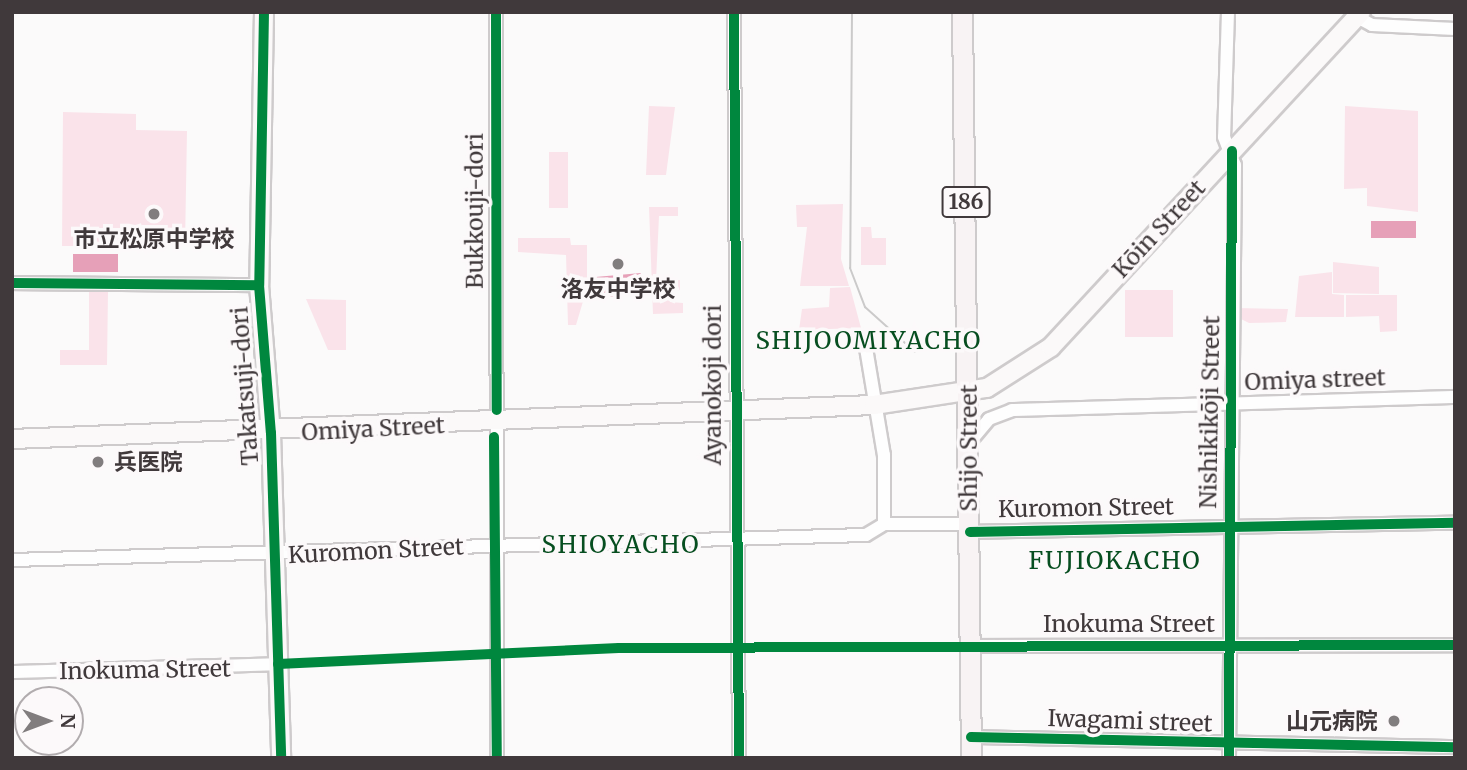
<!DOCTYPE html>
<html>
<head>
<meta charset="utf-8">
<style>
  body { margin:0 }
  #map { position:relative; width:1467px; height:770px; overflow:hidden; background:#fbfafa; font-family:Merriweather,"Noto Sans JP",serif }
  div>[style] { position:absolute }
  [style*='--x'] { left:calc(var(--x)*1px); top:calc(var(--y)*1px); width:calc(var(--w)*1px); rotate:calc(var(--a)*1deg) }
  .green>* { inset:0; background:#fae3ea; transform-origin:0 0 }
  .water>* { inset:0; background:#e6a0b8; transform-origin:0 0 }
  .roads { filter:drop-shadow(2px 0 #cecbcc) drop-shadow(-2px 0 #cecbcc) drop-shadow(0 2px #cecbcc) drop-shadow(0 -2px #cecbcc) }
  .street>* { height:12px; margin:-6px; padding:0 6px; transform-origin:6px; border-radius:6px; background:#fefefe }
  .secondary>* { height:18px; margin:-9px; padding:0 9px; transform-origin:9px; border-radius:9px; background:#fbf9f9 }
  .primary>* { height:19px; margin:-9.5px; padding:0 9.5px; transform-origin:9.5px; border-radius:9.5px; background:#f8f3f4 }
  .tram>* { height:2px; margin:-1px; padding:0 1px; transform-origin:1px; border-radius:1px; background:#cbcaca }
  .cycleway>* { height:10px; margin:-5px; padding:0 5px; transform-origin:5px; border-radius:5px; background:#00873e }
  .dots>* { width:19px; height:19px; translate:-50% -50%; box-sizing:border-box; border:4px solid #fcf9fa; border-radius:50% }
  span { translate:-50% -50%; white-space:nowrap; text-align:center; line-height:1.15; -webkit-text-stroke:7px #fcf9fa; paint-order:stroke }
  .shield-label span { padding:2px 5px; background:#fcf9fa; border:2px solid; border-radius:5px; -webkit-text-stroke-width:0 }
  .shield-label { font-size:21px; color:#40393b; font-weight:700 }
  .street-label { font-size:23px; color:#40393b }
  .poi-label { font-size:23px; color:#40393b; font-weight:700 }
  .left { translate:0 -50%; text-align:left }
  .right { translate:-100% -50%; text-align:right }
  .neighbourhood-label { font-size:24px; color:#074e20; letter-spacing:2px }
  .frame { position:absolute; inset:0; border:14px solid #40393b; pointer-events:none }
  .north { position:absolute; left:14px; top:686px; width:70px; height:70px; box-sizing:border-box; background:#fcf9fa; border:2px solid #b1acae; border-radius:50%; rotate:90deg; font-size:19px; font-weight:700; line-height:28px; text-align:center; color:#40393b }
  .north::after { content:''; display:block; margin:auto; width:24px; height:32px; background:#817d7e; clip-path:polygon(50% 0,100% 100%,50% 72%,0 100%) }
</style>
</head>
<body>
<div id="map">
  <div class="green">
    <div style="clip-path:polygon(649px 106px,675px 107px,666px 175px,646px 175px)"></div>
    <div style="clip-path:polygon(1345px 106px,1418px 111px,1418px 212px,1367px 206px,1367px 188px,1344px 189px)"></div>
    <div style="clip-path:polygon(63px 112px,136px 114px,136px 130px,187px 131px,185px 246px,62px 246px)"></div>
    <div style="left:549px;top:152px;width:19px;height:56px"></div>
    <div style="clip-path:polygon(843px 204px,841px 259px,849px 286px,800px 286px,807px 227px,797px 227px,796px 205px)"></div>
    <div style="clip-path:polygon(649px 207px,678px 207px,678px 216px,659px 216px,656px 281px,680px 280px,680px 290px,670px 291px,670px 302px,683px 303px,683px 313px,653px 314px)"></div>
    <div style="clip-path:polygon(861px 227px,871px 227px,872px 238px,886px 238px,886px 265px,861px 265px)"></div>
    <div style="clip-path:polygon(518px 238px,570px 238px,571px 245px,587px 245px,587px 288px,576px 325px,568px 325px,566px 255px,518px 252px)"></div>
    <div style="clip-path:polygon(1333px 262px,1379px 267px,1379px 294px,1333px 293px)"></div>
    <div style="clip-path:polygon(1332px 272px,1332px 294px,1344px 295px,1344px 317px,1295px 317px,1299px 276px)"></div>
    <div style="clip-path:polygon(850px 287px,861px 328px,799px 330px,802px 309px,829px 307px,830px 288px)"></div>
    <div style="left:1125px;top:290px;width:48px;height:47px"></div>
    <div style="clip-path:polygon(89px 291px,108px 292px,107px 365px,60px 365px,60px 350px,89px 350px)"></div>
    <div style="clip-path:polygon(1346px 295px,1397px 295px,1397px 331px,1380px 332px,1379px 316px,1346px 317px)"></div>
    <div style="clip-path:polygon(306px 299px,346px 300px,346px 350px,328px 350px)"></div>
    <div style="clip-path:polygon(1236px 308px,1288px 309px,1286px 322px,1249px 323px,1237px 317px)"></div>
  </div>
  <div class="water">
    <div style="left:1371px;top:221px;width:45px;height:17px"></div>
    <div style="left:73px;top:254px;width:45px;height:18px"></div>
    <div style="left:641px;top:273px;width:21px;height:46px;rotate:85deg"></div>
  </div>
  <div class="roads">
    <div class="street">
      <div style="--x:496;--y:12;--w:746;--a:89.92"></div>
      <div style="--x:734;--y:12;--w:746;--a:89.62"></div>
      <div style="--x:1228;--y:12;--w:125;--a:91.8"></div>
      <div style="--x:1224;--y:137;--w:30;--a:69"></div>
      <div style="--x:1235;--y:165;--w:593;--a:90.58"></div>
      <div style="--x:1357;--y:17;--w:17;--a:28"></div>
      <div style="--x:1372;--y:25;--w:83;--a:2.8"></div>
      <div style="--x:12;--y:283;--w:247;--a:0.5"></div>
      <div style="--x:866;--y:348;--w:109;--a:80.5"></div>
      <div style="--x:884;--y:455;--w:69;--a:90"></div>
      <div style="--x:969;--y:443;--w:31;--a:-50"></div>
      <div style="--x:989;--y:419;--w:25;--a:-21"></div>
      <div style="--x:1012;--y:410;--w:443;--a:-1.7"></div>
      <div style="--x:970;--y:532;--w:485;--a:-1.1"></div>
      <div style="--x:12;--y:560;--w:854;--a:-1.68"></div>
      <div style="--x:866;--y:535;--w:21;--a:-31"></div>
      <div style="--x:884;--y:524;--w:85;--a:0"></div>
      <div style="--x:970;--y:646;--w:485;--a:-0.1"></div>
      <div style="--x:12;--y:672;--w:266;--a:-1.7"></div>
      <div style="--x:971;--y:737;--w:484;--a:1.2"></div>
    </div>
    <div class="secondary">
      <div style="--x:264;--y:12;--w:273;--a:91"></div>
      <div style="--x:259;--y:285;--w:148;--a:85.4"></div>
      <div style="--x:271;--y:433;--w:325;--a:88.2"></div>
      <div style="--x:12;--y:439;--w:863;--a:-2.26"></div>
      <div style="--x:874;--y:405;--w:114;--a:-8.6"></div>
      <div style="--x:987;--y:388;--w:76;--a:-32.6"></div>
      <div style="--x:1051;--y:347;--w:456;--a:-47.2"></div>
    </div>
    <div class="primary">
      <div style="--x:962;--y:12;--w:746;--a:89.31"></div>
    </div>
  </div>
  <div class="tram">
    <div style="--x:852;--y:12;--w:256;--a:90.4"></div>
    <div style="--x:850;--y:268;--w:42;--a:69"></div>
    <div style="--x:865;--y:307;--w:67;--a:42"></div>
  </div>
  <div class="cycleway">
    <div style="--x:264;--y:12;--w:273;--a:91"></div>
    <div style="--x:259;--y:285;--w:148;--a:85.4"></div>
    <div style="--x:271;--y:433;--w:325;--a:88.2"></div>
    <div style="--x:496;--y:12;--w:398;--a:89.9"></div>
    <div style="--x:734;--y:12;--w:746;--a:89.62"></div>
    <div style="--x:12;--y:283;--w:247;--a:0.5"></div>
    <div style="--x:494;--y:437;--w:321;--a:89.5"></div>
    <div style="--x:970;--y:532;--w:485;--a:-1.1"></div>
    <div style="--x:278;--y:664;--w:341;--a:-2.7"></div>
    <div style="--x:619;--y:648;--w:836;--a:-0.21"></div>
    <div style="--x:971;--y:737;--w:484;--a:1.2"></div>
    <div style="--x:1229;--y:758;--w:607;--a:-89.72"></div>
  </div>
  <div class="dots">
    <div style="left:154px;top:214px;background:#817d7e"></div>
    <div style="left:618px;top:264px;background:#817d7e"></div>
    <div style="left:98px;top:462px;background:#817d7e"></div>
    <div style="left:1394px;top:721px;background:#817d7e"></div>
  </div>
  <div class="shield-label">
    <span style="left:966px;top:202px">186</span>
  </div>
  <div class="street-label">
    <span style="left:475px;top:211px;rotate:-90deg">Bukkouji-dori</span>
    <span style="left:1159px;top:229px;rotate:-47deg">Kōin Street</span>
    <span style="left:1315px;top:380px;rotate:-2deg">Omiya street</span>
    <span style="left:713px;top:385px;rotate:-90deg">Ayanokoji dori</span>
    <span style="left:245px;top:386px;rotate:-94deg">Takatsuji-dori</span>
    <span style="left:1210px;top:412px;rotate:-89deg">Nishikikōji Street</span>
    <span style="left:373px;top:429px;rotate:-3deg">Omiya Street</span>
    <span style="left:969px;top:448px;rotate:-90deg">Shijo Street</span>
    <span style="left:1086px;top:508px;rotate:-1deg">Kuromon Street</span>
    <span style="left:376px;top:551px;rotate:-3deg">Kuromon Street</span>
    <span style="left:1129px;top:624px">Inokuma Street</span>
    <span style="left:145px;top:670px;rotate:-1deg">Inokuma Street</span>
    <span style="left:1130px;top:721px;rotate:2deg">Iwagami street</span>
  </div>
  <div class="poi-label">
    <span style="left:154px;top:239px">市立松原中学校</span>
    <span style="left:618px;top:289px">洛友中学校</span>
    <span class="left" style="left:114px;top:462px">兵医院</span>
    <span class="right" style="left:1378px;top:721px">山元病院</span>
  </div>
  <div class="neighbourhood-label">
    <span style="left:869px;top:341px">SHIJOOMIYACHO</span>
    <span style="left:621px;top:545px">SHIOYACHO</span>
    <span style="left:1115px;top:561px">FUJIOKACHO</span>
  </div>
  <div class="frame"></div>
  <div class="north">N</div>
</div>
</body>
</html>
